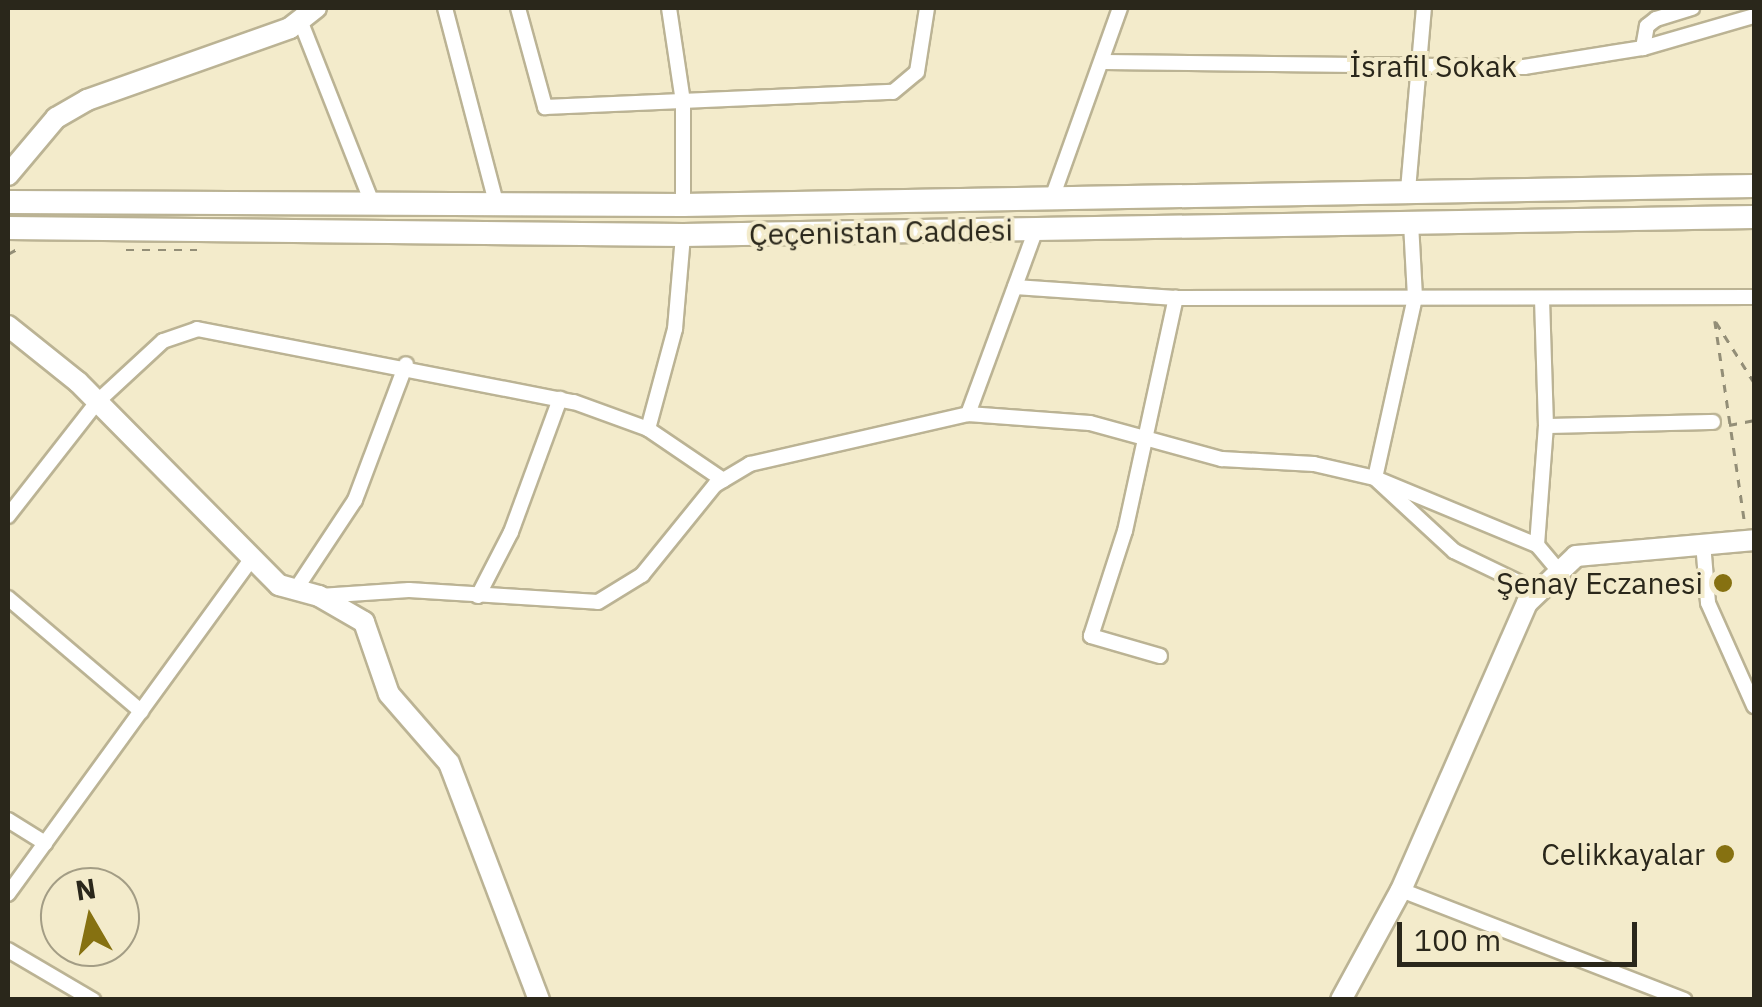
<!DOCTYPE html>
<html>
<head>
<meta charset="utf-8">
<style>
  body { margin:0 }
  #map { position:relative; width:1762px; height:1007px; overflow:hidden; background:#f3ebcb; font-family:"IBM Plex Sans",sans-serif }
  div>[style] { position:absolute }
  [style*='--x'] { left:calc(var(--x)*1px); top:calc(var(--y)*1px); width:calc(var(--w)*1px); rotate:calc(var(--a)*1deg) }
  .path>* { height:2.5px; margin-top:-1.25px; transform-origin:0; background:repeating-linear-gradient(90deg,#938e77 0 8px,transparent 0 16px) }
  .roads { filter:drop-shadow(2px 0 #bbb394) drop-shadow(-2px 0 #bbb394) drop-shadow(0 2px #bbb394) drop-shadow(0 -2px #bbb394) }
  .street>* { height:14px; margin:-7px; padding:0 7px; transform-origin:7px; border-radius:7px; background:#fff }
  .secondary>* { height:20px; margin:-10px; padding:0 10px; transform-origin:10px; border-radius:10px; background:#fff }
  .primary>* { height:22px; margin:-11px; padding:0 11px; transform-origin:11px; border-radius:11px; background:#fff }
  .dots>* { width:28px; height:28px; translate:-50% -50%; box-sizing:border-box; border:5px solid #f3ebcb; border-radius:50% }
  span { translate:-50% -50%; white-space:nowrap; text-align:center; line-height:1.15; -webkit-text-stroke:8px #f3ebcb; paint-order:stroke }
  .street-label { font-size:30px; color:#2a271b }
  .poi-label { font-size:30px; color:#2a271b }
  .right { translate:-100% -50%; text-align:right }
  .frame { position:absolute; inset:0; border:10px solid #2a271b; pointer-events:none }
  .north { position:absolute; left:40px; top:867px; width:100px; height:100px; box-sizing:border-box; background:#f3ebcb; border:2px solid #a39d85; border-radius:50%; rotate:351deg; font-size:28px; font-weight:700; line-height:40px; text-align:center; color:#2a271b }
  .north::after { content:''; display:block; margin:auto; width:35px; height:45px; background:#867111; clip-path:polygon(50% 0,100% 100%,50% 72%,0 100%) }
  .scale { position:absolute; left:1397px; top:922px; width:240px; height:45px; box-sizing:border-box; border:5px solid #2a271b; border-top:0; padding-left:12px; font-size:30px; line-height:35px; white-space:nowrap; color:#2a271b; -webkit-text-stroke:8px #f3ebcb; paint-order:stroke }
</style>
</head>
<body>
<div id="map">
  <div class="path">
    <div style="--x:126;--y:250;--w:71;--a:0"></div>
    <div style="--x:8;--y:254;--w:13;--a:-29"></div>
    <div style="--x:1715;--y:321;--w:204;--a:81.6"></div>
    <div style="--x:1716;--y:322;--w:71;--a:57.7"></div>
    <div style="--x:1729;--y:425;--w:25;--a:-11"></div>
  </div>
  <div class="roads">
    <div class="street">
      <div style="--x:445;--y:8;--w:205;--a:75.3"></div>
      <div style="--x:518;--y:8;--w:103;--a:74.7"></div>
      <div style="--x:545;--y:107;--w:348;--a:-2.5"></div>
      <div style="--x:893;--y:92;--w:31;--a:-40"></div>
      <div style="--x:917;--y:72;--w:65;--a:-81.1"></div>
      <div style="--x:669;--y:8;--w:95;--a:81.5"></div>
      <div style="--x:683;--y:102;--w:103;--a:90"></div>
      <div style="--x:300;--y:20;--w:199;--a:68.5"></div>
      <div style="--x:1643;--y:48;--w:22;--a:-80"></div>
      <div style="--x:1647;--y:26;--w:11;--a:-38"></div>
      <div style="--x:1656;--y:19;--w:38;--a:-17"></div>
      <div style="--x:1105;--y:62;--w:419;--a:0.7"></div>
      <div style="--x:1524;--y:67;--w:121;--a:-9.1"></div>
      <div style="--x:1643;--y:48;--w:116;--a:-16.1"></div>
      <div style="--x:1408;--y:190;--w:183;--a:-85"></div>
      <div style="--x:1052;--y:198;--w:202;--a:-70.3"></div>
      <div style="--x:1015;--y:287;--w:161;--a:3.9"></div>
      <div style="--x:1176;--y:298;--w:578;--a:-0.1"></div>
      <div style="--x:968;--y:414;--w:197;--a:-69.8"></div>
      <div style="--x:1546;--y:426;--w:167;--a:-1.4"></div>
      <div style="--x:648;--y:429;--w:104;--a:-74.9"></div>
      <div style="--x:675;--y:329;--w:94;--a:-85.1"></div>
      <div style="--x:8;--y:516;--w:145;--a:-52"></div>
      <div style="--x:97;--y:402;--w:90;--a:-42.7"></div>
      <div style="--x:163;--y:341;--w:36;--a:-19"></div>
      <div style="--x:197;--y:329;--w:384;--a:11"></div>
      <div style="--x:574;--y:402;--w:79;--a:20"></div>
      <div style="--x:648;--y:429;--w:91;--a:34.2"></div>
      <div style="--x:1703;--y:543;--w:60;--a:85.2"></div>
      <div style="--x:1708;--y:603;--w:113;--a:65.9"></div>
      <div style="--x:1537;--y:545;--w:119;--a:-85.7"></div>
      <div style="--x:1546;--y:426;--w:128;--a:-91.8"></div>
      <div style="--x:296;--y:589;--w:107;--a:-56.5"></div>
      <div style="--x:355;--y:500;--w:145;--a:-69.4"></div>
      <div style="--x:1537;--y:591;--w:92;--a:-154.3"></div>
      <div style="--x:1454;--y:551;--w:108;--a:-137.3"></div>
      <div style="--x:1375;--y:478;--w:175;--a:22.5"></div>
      <div style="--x:1537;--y:545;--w:33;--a:50"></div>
      <div style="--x:320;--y:596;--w:89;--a:-3.9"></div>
      <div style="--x:409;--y:590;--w:189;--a:3.6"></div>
      <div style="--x:598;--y:602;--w:52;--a:-31.5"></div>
      <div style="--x:642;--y:575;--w:116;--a:-51"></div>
      <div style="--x:715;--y:485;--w:41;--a:-31"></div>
      <div style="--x:750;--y:464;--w:224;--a:-12.9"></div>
      <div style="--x:968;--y:414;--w:122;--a:4.2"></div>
      <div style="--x:1090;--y:423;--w:137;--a:15.3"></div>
      <div style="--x:1222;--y:459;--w:92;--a:3.1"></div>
      <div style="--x:1314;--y:464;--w:63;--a:12.9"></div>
      <div style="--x:1375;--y:478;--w:185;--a:-77.5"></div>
      <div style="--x:1415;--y:297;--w:75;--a:-93.1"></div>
      <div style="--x:478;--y:596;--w:72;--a:-62.7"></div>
      <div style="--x:511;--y:532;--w:142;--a:-69.8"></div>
      <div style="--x:8;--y:598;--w:175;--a:40.4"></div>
      <div style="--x:1160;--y:656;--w:72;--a:-163.8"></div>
      <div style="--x:1091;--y:636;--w:110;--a:-72.1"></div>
      <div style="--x:1125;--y:531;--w:239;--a:-77.7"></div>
      <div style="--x:8;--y:820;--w:44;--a:31.9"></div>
      <div style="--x:1401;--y:890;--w:304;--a:21.2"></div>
      <div style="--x:8;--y:894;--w:413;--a:-54"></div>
      <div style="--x:8;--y:950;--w:99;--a:30.5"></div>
    </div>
    <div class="secondary">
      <div style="--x:8;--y:175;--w:75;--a:-49.9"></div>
      <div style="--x:56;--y:118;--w:36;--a:-30"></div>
      <div style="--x:87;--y:100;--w:215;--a:-19.5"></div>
      <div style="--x:290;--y:28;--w:33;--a:-38"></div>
      <div style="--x:8;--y:326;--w:90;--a:38.7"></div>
      <div style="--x:78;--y:382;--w:286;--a:45.3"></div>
      <div style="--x:279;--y:585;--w:41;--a:15.4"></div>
      <div style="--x:319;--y:596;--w:52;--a:30"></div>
      <div style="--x:364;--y:622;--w:76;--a:70.9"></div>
      <div style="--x:389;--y:694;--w:91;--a:49"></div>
      <div style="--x:449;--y:763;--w:254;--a:69.2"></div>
      <div style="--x:1341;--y:1000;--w:125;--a:-61.4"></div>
      <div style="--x:1401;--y:890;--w:313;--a:-66.3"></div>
      <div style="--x:1527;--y:603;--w:68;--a:-43.8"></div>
      <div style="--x:1576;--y:556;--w:179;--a:-5.1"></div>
    </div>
    <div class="primary">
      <div style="--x:8;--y:202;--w:675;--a:0.25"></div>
      <div style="--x:683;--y:205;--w:1071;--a:-1.02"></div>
      <div style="--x:8;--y:228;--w:675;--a:0.59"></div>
      <div style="--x:683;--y:235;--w:1071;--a:-0.96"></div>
    </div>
  </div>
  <div class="dots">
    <div style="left:1723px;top:583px;background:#867111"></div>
    <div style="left:1725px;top:854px;background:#867111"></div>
  </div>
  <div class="street-label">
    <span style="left:1433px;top:66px">İsrafil Sokak</span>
    <span style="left:881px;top:232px;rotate:-1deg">Çeçenistan Caddesi</span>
  </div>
  <div class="poi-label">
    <span class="right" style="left:1703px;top:583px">Şenay Eczanesi</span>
    <span class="right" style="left:1705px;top:854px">Celikkayalar</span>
  </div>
  <div class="frame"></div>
  <div class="north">N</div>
  <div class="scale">100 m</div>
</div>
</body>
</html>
